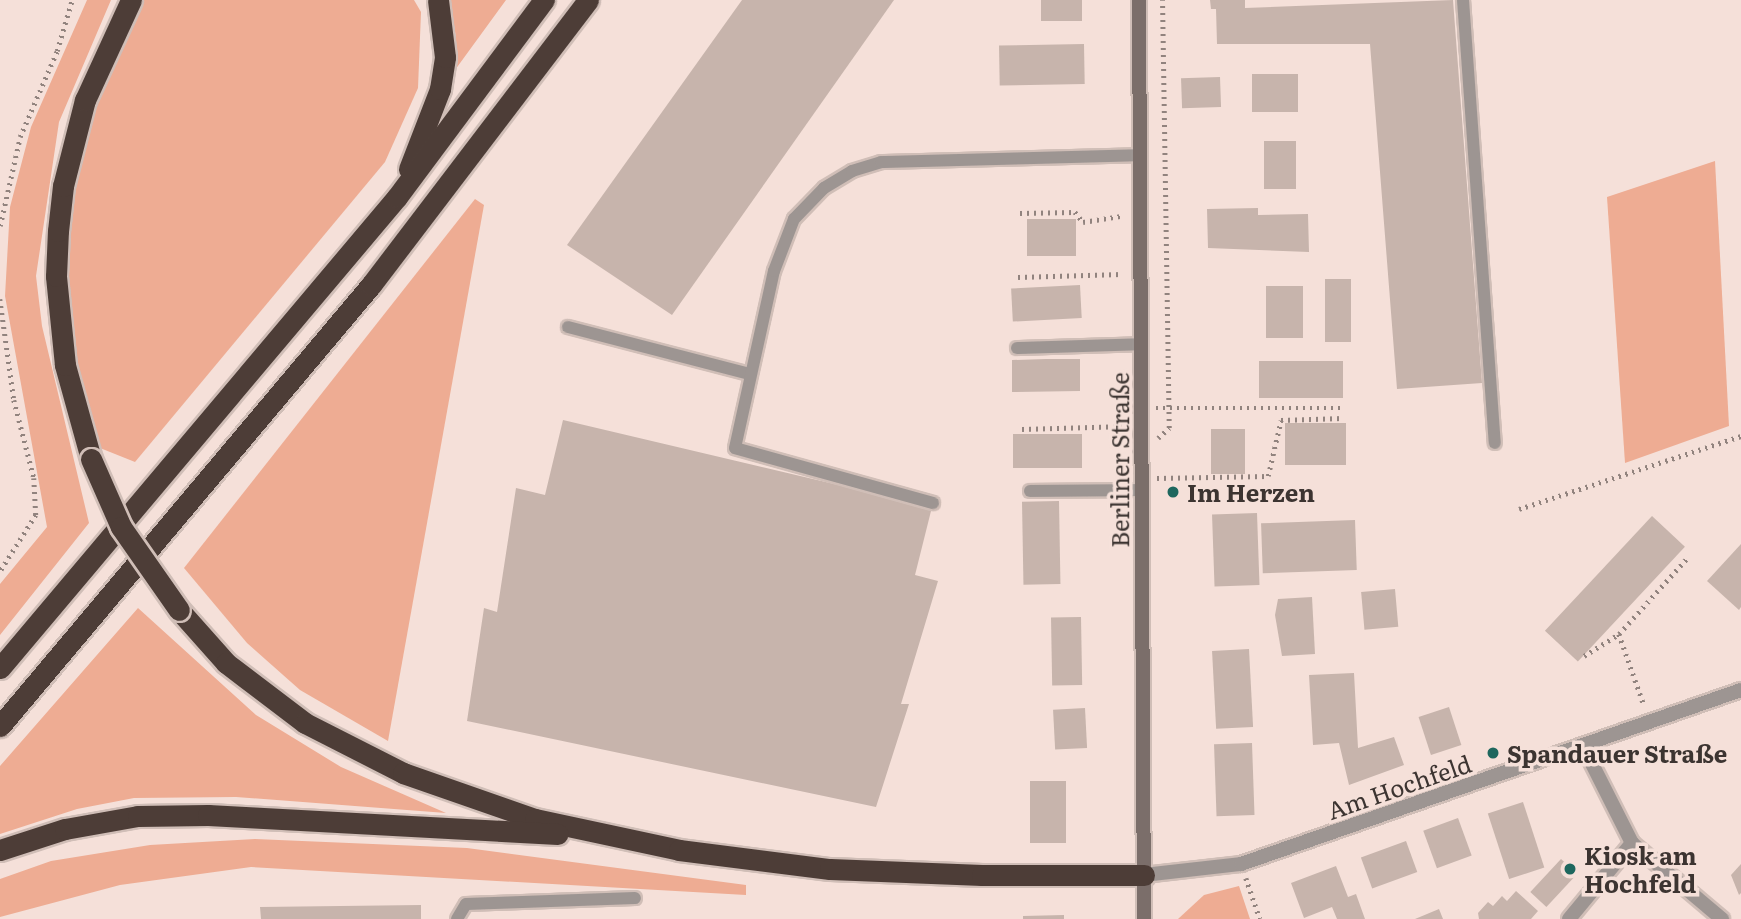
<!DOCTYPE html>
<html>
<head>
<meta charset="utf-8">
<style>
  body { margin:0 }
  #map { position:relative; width:1741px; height:919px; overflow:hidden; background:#f5e0d9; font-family:Literata,serif }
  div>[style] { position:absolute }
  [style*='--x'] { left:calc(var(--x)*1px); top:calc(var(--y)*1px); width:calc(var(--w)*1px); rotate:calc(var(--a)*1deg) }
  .green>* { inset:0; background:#eeac93 }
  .building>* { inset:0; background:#c7b4ac; transform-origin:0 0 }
  .path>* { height:4.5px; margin-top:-2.25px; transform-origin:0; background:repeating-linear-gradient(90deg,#91837e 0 2px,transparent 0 7px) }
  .roads { filter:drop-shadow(2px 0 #d0beb7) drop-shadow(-2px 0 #d0beb7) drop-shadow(0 2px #d0beb7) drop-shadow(0 -2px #d0beb7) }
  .lane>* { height:12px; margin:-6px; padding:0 6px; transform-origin:6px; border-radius:6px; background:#9d9592 }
  .street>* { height:14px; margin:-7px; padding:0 7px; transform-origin:7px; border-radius:7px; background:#9d9592 }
  .secondary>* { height:14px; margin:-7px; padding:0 7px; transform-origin:7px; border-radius:7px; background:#7b6e6a }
  .highway>* { height:21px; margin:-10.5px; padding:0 10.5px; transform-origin:10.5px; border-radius:10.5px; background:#4d3d37 }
  .bridges { filter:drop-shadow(2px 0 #d0beb7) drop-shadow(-2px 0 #d0beb7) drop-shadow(0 2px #d0beb7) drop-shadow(0 -2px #d0beb7) }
  .highway-bridge>* { height:21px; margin:-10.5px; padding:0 10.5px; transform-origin:10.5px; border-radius:10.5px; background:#4d3d37 }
  .dots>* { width:19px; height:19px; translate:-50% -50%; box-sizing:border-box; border:4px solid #f5e0d9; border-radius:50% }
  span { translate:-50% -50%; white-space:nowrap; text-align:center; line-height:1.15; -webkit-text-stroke:7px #f5e0d9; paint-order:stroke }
  .street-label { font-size:24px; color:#3c3431 }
  .poi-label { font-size:24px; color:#3c3431; font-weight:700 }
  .left { translate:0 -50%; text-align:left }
</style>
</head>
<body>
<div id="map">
  <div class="green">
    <div style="clip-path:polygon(87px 0,111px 0,59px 122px,36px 276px,42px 326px,89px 523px,0 635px,0 584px,47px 527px,5px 296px,10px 207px,31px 127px)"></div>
    <div style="clip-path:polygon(142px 0,414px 0,421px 12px,418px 88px,385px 162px,135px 462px,100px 448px,74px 368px,62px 268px,77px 153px,108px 58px)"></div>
    <div style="clip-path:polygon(450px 0,506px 0,455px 70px,456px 38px)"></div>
    <div style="clip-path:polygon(1715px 161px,1729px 426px,1625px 463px,1607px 197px)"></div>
    <div style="clip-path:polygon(475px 199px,484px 205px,388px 741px,300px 690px,247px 643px,184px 568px)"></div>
    <div style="clip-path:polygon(138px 608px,256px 715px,341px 767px,446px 813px,236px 797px,134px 798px,77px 809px,0 834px,0 766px)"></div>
    <div style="clip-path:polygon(255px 839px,467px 848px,746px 885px,746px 895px,251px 867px,120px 885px,0 917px,0 879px,51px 861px,150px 845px)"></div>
    <div style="clip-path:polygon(1239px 886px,1250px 919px,1178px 919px,1204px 895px)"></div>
  </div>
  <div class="building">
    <div style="clip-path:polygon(742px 0,894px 0,672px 315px,567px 245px)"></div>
    <div style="left:1041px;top:0;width:41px;height:21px"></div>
    <div style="clip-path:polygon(1210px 0,1245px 0,1245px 8px,1453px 0,1482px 383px,1397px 389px,1370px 44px,1217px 44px,1216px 9px,1211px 9px)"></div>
    <div style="left:1084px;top:44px;width:40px;height:85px;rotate:89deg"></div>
    <div style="left:1298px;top:74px;width:38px;height:46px;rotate:90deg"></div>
    <div style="left:1220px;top:77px;width:30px;height:39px;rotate:88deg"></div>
    <div style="left:1264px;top:141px;width:32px;height:48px"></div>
    <div style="clip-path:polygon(1258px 208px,1258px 215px,1308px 214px,1309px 252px,1208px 248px,1207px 209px)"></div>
    <div style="left:1076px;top:219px;width:37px;height:49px;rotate:90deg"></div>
    <div style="left:1325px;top:279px;width:26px;height:63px"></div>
    <div style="left:1080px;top:285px;width:33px;height:69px;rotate:87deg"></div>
    <div style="left:1266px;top:286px;width:37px;height:52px"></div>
    <div style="clip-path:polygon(1046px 359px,1080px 359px,1080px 391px,1012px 392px,1012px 360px)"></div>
    <div style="left:1259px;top:361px;width:84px;height:37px"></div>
    <div style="clip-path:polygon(563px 420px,932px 507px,915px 575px,938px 581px,901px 704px,909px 704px,876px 807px,467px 721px,484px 608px,497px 612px,516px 488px,545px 495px)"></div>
    <div style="left:1346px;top:423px;width:42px;height:61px;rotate:90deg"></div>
    <div style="left:1211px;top:429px;width:34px;height:45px"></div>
    <div style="left:1013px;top:434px;width:69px;height:34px"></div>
    <div style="left:1059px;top:501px;width:83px;height:37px;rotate:89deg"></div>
    <div style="left:1257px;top:513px;width:72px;height:45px;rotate:88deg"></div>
    <div style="left:1652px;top:516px;width:45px;height:157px;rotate:43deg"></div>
    <div style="left:1355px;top:520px;width:50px;height:94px;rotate:88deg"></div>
    <div style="clip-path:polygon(1741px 544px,1741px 607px,1739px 610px,1707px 581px)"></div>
    <div style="left:1395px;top:589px;width:38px;height:34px;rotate:85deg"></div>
    <div style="clip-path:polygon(1312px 597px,1315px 654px,1282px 656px,1275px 615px,1278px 599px)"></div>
    <div style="left:1081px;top:617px;width:68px;height:30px;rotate:89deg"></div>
    <div style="left:1249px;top:649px;width:78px;height:37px;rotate:87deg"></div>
    <div style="clip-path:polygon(1354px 673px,1358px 748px,1394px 737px,1404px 765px,1349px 785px,1339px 743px,1313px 745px,1309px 675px)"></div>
    <div style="left:1449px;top:707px;width:40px;height:32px;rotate:72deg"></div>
    <div style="left:1085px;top:708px;width:40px;height:32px;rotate:87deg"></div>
    <div style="left:1252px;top:743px;width:72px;height:38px;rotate:88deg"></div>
    <div style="left:1030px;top:781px;width:36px;height:62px"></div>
    <div style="left:1523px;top:802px;width:69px;height:37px;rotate:72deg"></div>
    <div style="left:1458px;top:818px;width:40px;height:37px;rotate:70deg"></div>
    <div style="left:1406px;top:841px;width:33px;height:48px;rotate:70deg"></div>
    <div style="left:1561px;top:859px;width:22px;height:45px;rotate:43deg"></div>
    <div style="clip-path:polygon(1741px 864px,1741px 893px,1739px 895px,1731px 875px)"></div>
    <div style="clip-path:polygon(1336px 866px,1348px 897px,1356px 894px,1365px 919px,1337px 919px,1332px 907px,1304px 918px,1291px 883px)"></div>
    <div style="clip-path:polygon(1516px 891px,1538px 911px,1531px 919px,1479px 919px,1478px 913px,1488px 902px,1493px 906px,1502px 896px,1507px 901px)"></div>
    <div style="clip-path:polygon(421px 905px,421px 919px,261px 919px,260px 907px)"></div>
    <div style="clip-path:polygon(1439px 909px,1443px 919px,1415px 919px)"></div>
    <div style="clip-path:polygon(1064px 915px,1064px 919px,1023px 919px,1023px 916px)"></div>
  </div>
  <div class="path">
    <div style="--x:1020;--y:213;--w:55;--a:-1"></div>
    <div style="--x:1075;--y:212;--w:13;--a:51"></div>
    <div style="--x:1083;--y:222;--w:39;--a:-9"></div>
    <div style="--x:0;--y:226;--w:91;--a:-77.3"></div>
    <div style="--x:20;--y:137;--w:94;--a:-66.7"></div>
    <div style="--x:57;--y:51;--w:53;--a:-73.6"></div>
    <div style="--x:1018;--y:277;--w:104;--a:-1.7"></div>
    <div style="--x:0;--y:299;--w:102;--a:82.1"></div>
    <div style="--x:14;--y:400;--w:81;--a:75.6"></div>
    <div style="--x:34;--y:478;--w:37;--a:87"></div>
    <div style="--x:36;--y:515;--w:67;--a:122.3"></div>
    <div style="--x:1156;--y:408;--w:186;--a:0"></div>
    <div style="--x:1022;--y:429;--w:105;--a:-1.6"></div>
    <div style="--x:1158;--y:438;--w:15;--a:-42"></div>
    <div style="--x:1169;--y:428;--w:428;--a:-90.9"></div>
    <div style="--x:1157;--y:478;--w:111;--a:-1"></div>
    <div style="--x:1268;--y:476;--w:57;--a:-76.9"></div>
    <div style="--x:1281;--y:420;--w:62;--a:-1.8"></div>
    <div style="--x:1519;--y:509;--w:234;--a:-18.2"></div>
    <div style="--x:1619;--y:634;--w:75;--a:70.6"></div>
    <div style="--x:1584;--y:656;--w:41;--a:-32.2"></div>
    <div style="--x:1619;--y:634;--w:103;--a:-48.1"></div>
    <div style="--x:1246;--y:878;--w:43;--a:71.1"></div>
  </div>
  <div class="roads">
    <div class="lane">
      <div style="--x:1463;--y:0;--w:444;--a:85.9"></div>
      <div style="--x:568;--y:327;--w:188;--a:14.5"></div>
      <div style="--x:1017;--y:348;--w:124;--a:-1.8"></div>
      <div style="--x:1030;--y:491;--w:112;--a:-0.5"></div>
      <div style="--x:933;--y:503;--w:205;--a:-164.5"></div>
      <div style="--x:735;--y:448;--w:181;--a:-77.6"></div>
      <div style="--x:774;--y:271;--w:56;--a:-69"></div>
      <div style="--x:794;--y:219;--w:43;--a:-45.9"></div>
      <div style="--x:824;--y:188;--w:33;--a:-31"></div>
      <div style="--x:852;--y:171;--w:30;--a:-17"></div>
      <div style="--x:881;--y:162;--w:259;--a:-1.5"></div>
      <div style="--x:457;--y:919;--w:17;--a:-59"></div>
      <div style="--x:466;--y:904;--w:169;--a:-2"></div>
    </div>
    <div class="street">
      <div style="--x:1632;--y:843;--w:118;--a:40.2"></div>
      <div style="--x:1144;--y:875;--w:98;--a:-6.5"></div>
      <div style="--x:1241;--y:864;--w:529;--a:-19.19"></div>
      <div style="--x:1569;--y:919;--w:99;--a:-50.3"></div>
      <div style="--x:1632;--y:843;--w:109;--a:-116.8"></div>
    </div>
    <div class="secondary">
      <div style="--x:1139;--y:0;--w:919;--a:89.69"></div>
    </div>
    <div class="highway">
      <div style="--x:409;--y:169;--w:86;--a:-68.8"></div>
      <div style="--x:440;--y:89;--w:32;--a:-81"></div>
      <div style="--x:445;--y:57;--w:57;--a:-97"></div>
      <div style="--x:91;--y:459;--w:98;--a:-105.5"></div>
      <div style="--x:65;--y:365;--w:89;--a:-95.8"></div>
      <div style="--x:56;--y:276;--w:45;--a:-87.5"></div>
      <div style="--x:58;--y:231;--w:45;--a:-83.7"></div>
      <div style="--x:63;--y:186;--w:89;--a:-75.7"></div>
      <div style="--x:85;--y:100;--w:110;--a:-65.3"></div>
      <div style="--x:179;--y:610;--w:71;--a:48.4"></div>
      <div style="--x:226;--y:663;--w:99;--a:37.2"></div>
      <div style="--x:305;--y:723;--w:110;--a:27"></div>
      <div style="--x:403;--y:773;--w:140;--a:19.2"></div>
      <div style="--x:535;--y:819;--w:147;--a:12.1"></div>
      <div style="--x:679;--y:850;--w:152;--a:7.2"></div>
      <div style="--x:830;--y:869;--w:152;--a:2.3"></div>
      <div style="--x:982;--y:875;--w:162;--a:0"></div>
      <div style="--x:0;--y:668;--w:616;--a:-49.87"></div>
      <div style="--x:397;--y:197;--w:246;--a:-53.3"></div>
      <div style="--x:0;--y:726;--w:576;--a:-49.93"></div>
      <div style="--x:371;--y:285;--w:358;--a:-52.7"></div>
      <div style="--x:0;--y:850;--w:68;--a:-17.9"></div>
      <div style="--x:65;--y:829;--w:74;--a:-10.1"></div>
      <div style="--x:138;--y:816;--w:70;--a:-0.8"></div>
      <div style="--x:208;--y:815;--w:350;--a:3.1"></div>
    </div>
  </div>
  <div class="bridges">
    <div class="highway-bridge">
      <div style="--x:91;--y:459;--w:74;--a:66.2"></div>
      <div style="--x:121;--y:527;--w:101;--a:55.1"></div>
    </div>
  </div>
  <div class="dots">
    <div style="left:1173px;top:492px;background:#1e675e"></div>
    <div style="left:1493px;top:753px;background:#1e675e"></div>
    <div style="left:1570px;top:869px;background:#1e675e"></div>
  </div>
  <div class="street-label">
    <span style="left:1119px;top:460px;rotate:-90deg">Berliner Straße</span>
    <span style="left:1399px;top:786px;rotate:-19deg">Am Hochfeld</span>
  </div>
  <div class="poi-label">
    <span class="left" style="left:1187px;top:492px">Im Herzen</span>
    <span class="left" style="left:1507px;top:753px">Spandauer Straße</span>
    <span class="left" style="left:1584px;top:869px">Kiosk am<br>Hochfeld</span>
  </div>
</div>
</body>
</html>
